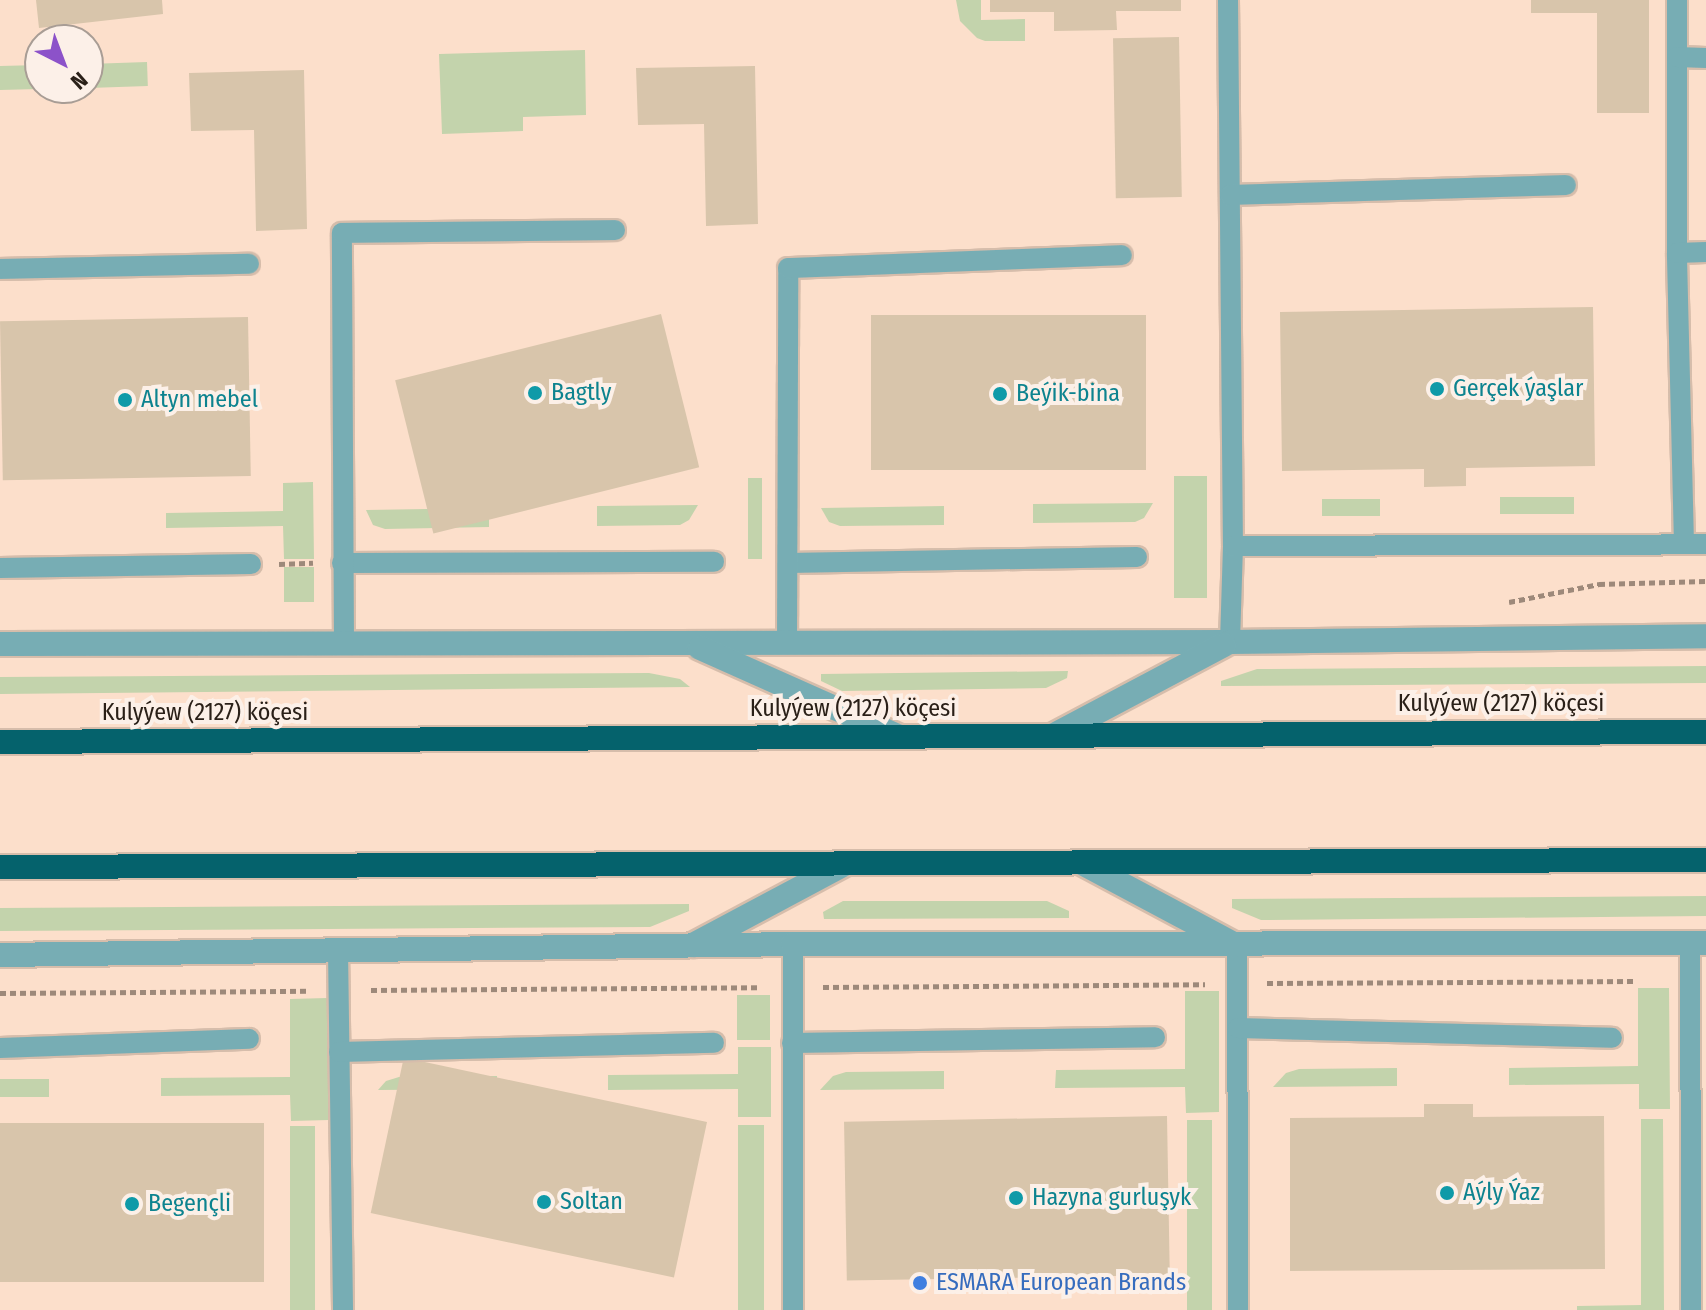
<!DOCTYPE html>
<html>
<head>
<meta charset="utf-8">
<style>
  body { margin:0 }
  #map { position:relative; width:1706px; height:1310px; overflow:hidden; background:#fcdfcb; font-family:"Fira Sans Condensed",sans-serif }
  div>[style] { position:absolute }
  [style*='--x'] { left:calc(var(--x)*1px); top:calc(var(--y)*1px); width:calc(var(--w)*1px); rotate:calc(var(--a)*1deg) }
  .green>* { inset:0; background:#c3d3ac; transform-origin:0 0 }
  .building>* { inset:0; background:#d8c5ab; transform-origin:0 0 }
  .path>* { height:5px; margin-top:-2.5px; transform-origin:0; background:repeating-linear-gradient(90deg,#9d897a 0 6px,transparent 0 10px) }
  .roads { filter:drop-shadow(2px 0 #d6bdab) drop-shadow(-2px 0 #d6bdab) drop-shadow(0 2px #d6bdab) drop-shadow(0 -2px #d6bdab) }
  .lane>* { height:20px; margin:-10px; padding:0 10px; transform-origin:10px; border-radius:10px; background:#77adb4 }
  .street>* { height:24px; margin:-12px; padding:0 12px; transform-origin:12px; border-radius:12px; background:#77adb4 }
  .highway>* { height:24px; margin:-12px; padding:0 12px; transform-origin:12px; border-radius:12px; background:#05626c }
  .dots>* { width:22px; height:22px; translate:-50% -50%; box-sizing:border-box; border:4px solid #fcf0e8; border-radius:50% }
  span { translate:-50% -50%; white-space:nowrap; text-align:center; line-height:1.15; -webkit-text-stroke:8px #fcf0e8; paint-order:stroke }
  .culture-label { font-size:24px; color:#0d838f }
  .left { translate:0 -50%; text-align:left }
  .street-label { font-size:24px; color:#2a2018 }
  .shop-label { font-size:24px; color:#366cbe }
  .north { position:absolute; left:24px; top:24px; width:80px; height:80px; box-sizing:border-box; background:#fcf0e8; border:2px solid #a89d95; border-radius:50%; rotate:138deg; font-size:22px; font-weight:700; line-height:32px; text-align:center; color:#2a2018 }
  .north::after { content:''; display:block; margin:auto; width:28px; height:36px; background:#8c52c9; clip-path:polygon(50% 0,100% 100%,50% 72%,0 100%) }
</style>
</head>
<body>
<div id="map">
  <div class="green">
    <div style="clip-path:polygon(956px 0,981px 0,981px 20px,1025px 19px,1025px 41px,985px 41px,977px 38px,960px 21px)"></div>
    <div style="clip-path:polygon(585px 50px,586px 115px,523px 117px,523px 131px,442px 134px,439px 54px)"></div>
    <div style="left:147px;top:62px;width:24px;height:59px;rotate:88deg"></div>
    <div style="clip-path:polygon(40px 65px,40px 88px,78px 88px,0 90px,0 66px)"></div>
    <div style="left:1207px;top:476px;width:122px;height:33px;rotate:90deg"></div>
    <div style="left:748px;top:478px;width:14px;height:81px"></div>
    <div style="clip-path:polygon(313px 482px,314px 559px,284px 559px,283px 526px,166px 528px,166px 513px,283px 511px,283px 483px)"></div>
    <div style="left:1574px;top:497px;width:17px;height:74px;rotate:90deg"></div>
    <div style="left:1380px;top:499px;width:17px;height:58px;rotate:90deg"></div>
    <div style="clip-path:polygon(1153px 503px,1144px 518px,1135px 522px,1033px 523px,1033px 504px)"></div>
    <div style="clip-path:polygon(698px 505px,689px 520px,680px 525px,597px 526px,597px 506px)"></div>
    <div style="clip-path:polygon(944px 506px,944px 525px,840px 526px,829px 522px,821px 508px)"></div>
    <div style="clip-path:polygon(489px 508px,489px 527px,385px 529px,373px 525px,366px 510px)"></div>
    <div style="left:284px;top:567px;width:30px;height:35px"></div>
    <div style="clip-path:polygon(1706px 666px,1706px 683px,1221px 686px,1221px 681px,1257px 669px)"></div>
    <div style="clip-path:polygon(1068px 671px,1067px 678px,1046px 688px,842px 691px,821px 681px,821px 674px)"></div>
    <div style="clip-path:polygon(649px 673px,680px 679px,690px 687px,0 694px,0 677px)"></div>
    <div style="clip-path:polygon(1706px 896px,1706px 916px,1261px 920px,1232px 908px,1232px 899px)"></div>
    <div style="clip-path:polygon(843px 901px,1047px 901px,1069px 911px,1069px 918px,824px 919px,823px 912px)"></div>
    <div style="clip-path:polygon(689px 904px,689px 911px,650px 927px,0 931px,0 908px)"></div>
    <div style="clip-path:polygon(1638px 988px,1669px 988px,1670px 1109px,1639px 1109px,1639px 1084px,1509px 1085px,1509px 1068px,1638px 1066px)"></div>
    <div style="clip-path:polygon(1185px 991px,1219px 991px,1219px 1112px,1186px 1113px,1185px 1087px,1055px 1088px,1056px 1070px,1185px 1069px)"></div>
    <div style="left:737px;top:995px;width:33px;height:45px"></div>
    <div style="clip-path:polygon(327px 998px,329px 1120px,291px 1121px,290px 1095px,161px 1096px,161px 1078px,290px 1077px,290px 999px)"></div>
    <div style="clip-path:polygon(738px 1047px,771px 1047px,771px 1117px,738px 1117px,738px 1089px,608px 1090px,608px 1075px,738px 1074px)"></div>
    <div style="clip-path:polygon(1397px 1068px,1397px 1086px,1273px 1087px,1286px 1073px,1299px 1069px)"></div>
    <div style="clip-path:polygon(944px 1071px,944px 1089px,820px 1090px,833px 1076px,846px 1072px)"></div>
    <div style="clip-path:polygon(497px 1076px,497px 1089px,378px 1090px,386px 1081px,399px 1077px)"></div>
    <div style="left:49px;top:1079px;width:18px;height:49px;rotate:90deg"></div>
    <div style="clip-path:polygon(1641px 1119px,1663px 1119px,1664px 1310px,1577px 1310px,1577px 1306px,1641px 1305px)"></div>
    <div style="left:1187px;top:1120px;width:25px;height:190px"></div>
    <div style="left:738px;top:1125px;width:26px;height:185px"></div>
    <div style="left:290px;top:1126px;width:25px;height:184px"></div>
  </div>
  <div class="building">
    <div style="clip-path:polygon(36px 0,162px 0,163px 14px,39px 28px)"></div>
    <div style="clip-path:polygon(990px 0,1181px 0,1181px 11px,1116px 11px,1117px 30px,1054px 31px,1054px 12px,990px 12px)"></div>
    <div style="clip-path:polygon(1531px 0,1649px 0,1649px 113px,1597px 113px,1597px 13px,1531px 13px)"></div>
    <div style="left:1179px;top:37px;width:160px;height:66px;rotate:89deg"></div>
    <div style="clip-path:polygon(755px 66px,758px 224px,706px 226px,704px 124px,638px 125px,636px 68px)"></div>
    <div style="clip-path:polygon(304px 70px,307px 229px,256px 231px,254px 130px,191px 131px,189px 73px)"></div>
    <div style="clip-path:polygon(1593px 307px,1595px 466px,1466px 468px,1466px 486px,1424px 487px,1424px 469px,1282px 471px,1280px 312px)"></div>
    <div style="left:661px;top:314px;width:158px;height:274px;rotate:76deg"></div>
    <div style="left:1146px;top:315px;width:155px;height:275px;rotate:90deg"></div>
    <div style="left:248px;top:317px;width:159px;height:248px;rotate:89deg"></div>
    <div style="clip-path:polygon(1424px 1104px,1473px 1104px,1473px 1117px,1604px 1116px,1605px 1269px,1290px 1271px,1290px 1118px,1424px 1117px)"></div>
    <div style="left:1167px;top:1116px;width:159px;height:323px;rotate:89deg"></div>
    <div style="left:707px;top:1122px;width:159px;height:310px;rotate:102deg"></div>
    <div style="left:264px;top:1123px;width:159px;height:264px;rotate:90deg"></div>
  </div>
  <div class="path">
    <div style="--x:279;--y:564;--w:34;--a:-2"></div>
    <div style="--x:1509;--y:602;--w:92;--a:-11.3"></div>
    <div style="--x:1599;--y:584;--w:107;--a:-1.6"></div>
    <div style="--x:1267;--y:983;--w:366;--a:-0.3"></div>
    <div style="--x:823;--y:987;--w:382;--a:-0.4"></div>
    <div style="--x:371;--y:990;--w:390;--a:-0.4"></div>
    <div style="--x:0;--y:993;--w:309;--a:-0.4"></div>
  </div>
  <div class="roads">
    <div class="lane">
      <div style="--x:1228;--y:0;--w:546;--a:89.48"></div>
      <div style="--x:1233;--y:546;--w:96;--a:91.8"></div>
      <div style="--x:1677;--y:0;--w:253;--a:90"></div>
      <div style="--x:1677;--y:57;--w:29;--a:2"></div>
      <div style="--x:1230;--y:195;--w:336;--a:-1.7"></div>
      <div style="--x:0;--y:269;--w:249;--a:-1.2"></div>
      <div style="--x:1684;--y:544;--w:291;--a:-91.4"></div>
      <div style="--x:1677;--y:253;--w:29;--a:-2"></div>
      <div style="--x:1233;--y:546;--w:473;--a:-0.2"></div>
      <div style="--x:342;--y:563;--w:372;--a:-0.2"></div>
      <div style="--x:788;--y:563;--w:349;--a:-1"></div>
      <div style="--x:0;--y:568;--w:251;--a:-0.9"></div>
      <div style="--x:787;--y:642;--w:374;--a:-89.8"></div>
      <div style="--x:788;--y:268;--w:334;--a:-2.2"></div>
      <div style="--x:344;--y:643;--w:410;--a:-90.3"></div>
      <div style="--x:342;--y:233;--w:273;--a:-0.6"></div>
      <div style="--x:1690;--y:943;--w:367;--a:89.8"></div>
      <div style="--x:1237;--y:945;--w:365;--a:89.8"></div>
      <div style="--x:338;--y:950;--w:360;--a:89.2"></div>
      <div style="--x:1238;--y:1028;--w:374;--a:1.5"></div>
      <div style="--x:792;--y:1043;--w:363;--a:-0.9"></div>
      <div style="--x:0;--y:1048;--w:249;--a:-2.1"></div>
      <div style="--x:339;--y:1052;--w:375;--a:-1.4"></div>
      <div style="--x:793;--y:1310;--w:366;--a:-90"></div>
    </div>
    <div class="street">
      <div style="--x:0;--y:644;--w:1230;--a:-0.09"></div>
      <div style="--x:1230;--y:642;--w:476;--a:-0.7"></div>
      <div style="--x:700;--y:648;--w:214;--a:24"></div>
      <div style="--x:1056;--y:734;--w:190;--a:-27.9"></div>
      <div style="--x:1084;--y:864;--w:170;--a:28.1"></div>
      <div style="--x:693;--y:945;--w:168;--a:-28.1"></div>
      <div style="--x:0;--y:955;--w:793;--a:-0.79"></div>
      <div style="--x:793;--y:944;--w:913;--a:-0.06"></div>
    </div>
    <div class="highway">
      <div style="--x:0;--y:742;--w:1706;--a:-0.34"></div>
      <div style="--x:0;--y:867;--w:1706;--a:-0.24"></div>
    </div>
  </div>
  <div class="dots">
    <div style="left:1437px;top:389px;background:#0f9aa8"></div>
    <div style="left:535px;top:393px;background:#0f9aa8"></div>
    <div style="left:1000px;top:394px;background:#0f9aa8"></div>
    <div style="left:125px;top:400px;background:#0f9aa8"></div>
    <div style="left:1447px;top:1193px;background:#0f9aa8"></div>
    <div style="left:1016px;top:1198px;background:#0f9aa8"></div>
    <div style="left:544px;top:1202px;background:#0f9aa8"></div>
    <div style="left:132px;top:1204px;background:#0f9aa8"></div>
    <div style="left:920px;top:1283px;background:#3f7fe0"></div>
  </div>
  <div class="culture-label">
    <span class="left" style="left:1453px;top:389px">Gerçek ýaşlar</span>
    <span class="left" style="left:551px;top:393px">Bagtly</span>
    <span class="left" style="left:1016px;top:394px">Beýik-bina</span>
    <span class="left" style="left:141px;top:400px">Altyn mebel</span>
    <span class="left" style="left:1463px;top:1193px">Aýly Ýaz</span>
    <span class="left" style="left:1032px;top:1198px">Hazyna gurluşyk</span>
    <span class="left" style="left:560px;top:1202px">Soltan</span>
    <span class="left" style="left:148px;top:1204px">Begençli</span>
  </div>
  <div class="street-label">
    <span style="left:1501px;top:704px">Kulyýew (2127) köçesi</span>
    <span style="left:853px;top:709px">Kulyýew (2127) köçesi</span>
    <span style="left:205px;top:713px">Kulyýew (2127) köçesi</span>
  </div>
  <div class="shop-label">
    <span class="left" style="left:936px;top:1283px">ESMARA European Brands</span>
  </div>
  <div class="north">N</div>
</div>
</body>
</html>
